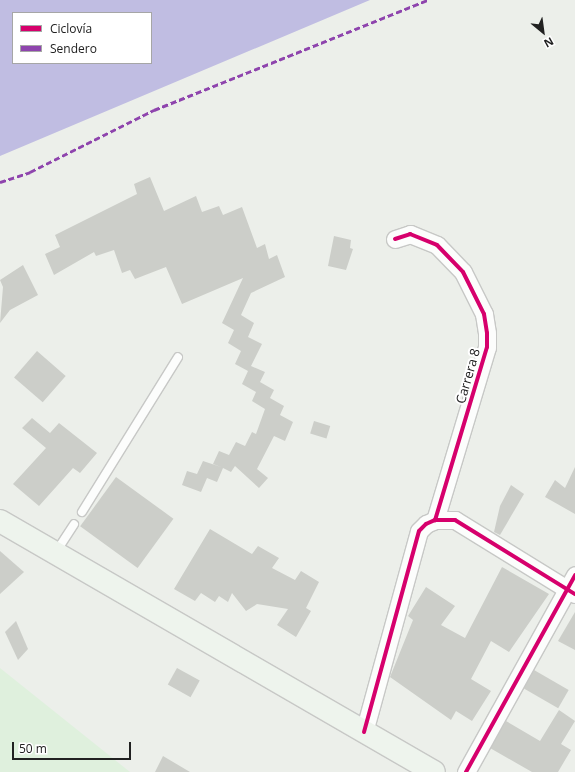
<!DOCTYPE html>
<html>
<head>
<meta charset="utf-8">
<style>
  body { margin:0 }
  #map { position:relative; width:575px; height:772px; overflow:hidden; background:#ecefea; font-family:"Open Sans",sans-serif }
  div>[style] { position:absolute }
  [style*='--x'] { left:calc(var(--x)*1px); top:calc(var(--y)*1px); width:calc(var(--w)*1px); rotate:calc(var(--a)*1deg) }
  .farmland>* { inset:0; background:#dff0dd }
  .water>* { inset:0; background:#c0bde2 }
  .building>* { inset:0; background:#cccec9; transform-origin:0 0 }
  .roads { filter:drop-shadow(1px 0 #c7c8c6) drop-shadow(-1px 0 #c7c8c6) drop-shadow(0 1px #c7c8c6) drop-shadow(0 -1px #c7c8c6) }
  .service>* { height:8px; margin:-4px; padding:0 4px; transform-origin:4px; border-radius:4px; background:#fcfdfc }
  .minor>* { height:17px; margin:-8.5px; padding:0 8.5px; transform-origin:8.5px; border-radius:8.5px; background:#fcfdfc }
  .secondary>* { height:22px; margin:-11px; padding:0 11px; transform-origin:11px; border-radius:11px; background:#eef4ed }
  .quiet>* { height:3px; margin-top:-1.5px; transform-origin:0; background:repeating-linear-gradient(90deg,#8e44ad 0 6px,transparent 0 9px) }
  .cycleway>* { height:4px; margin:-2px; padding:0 2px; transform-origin:2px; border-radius:2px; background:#d6006c }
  span { translate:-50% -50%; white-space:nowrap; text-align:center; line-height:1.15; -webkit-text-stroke:4px #fff; paint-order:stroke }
  .street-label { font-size:13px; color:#212121 }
  .legend { position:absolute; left:12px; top:12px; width:140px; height:52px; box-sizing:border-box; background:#fff; border:1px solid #a6a6a6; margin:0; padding:5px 7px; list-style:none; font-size:12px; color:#212121 }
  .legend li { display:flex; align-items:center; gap:8px; height:20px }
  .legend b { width:20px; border:1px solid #a6a6a6 }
  .north { position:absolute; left:523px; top:12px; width:40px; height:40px; -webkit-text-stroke:3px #fff; paint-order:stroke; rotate:151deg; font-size:11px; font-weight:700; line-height:16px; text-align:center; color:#212121 }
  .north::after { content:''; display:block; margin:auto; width:14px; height:18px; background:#212121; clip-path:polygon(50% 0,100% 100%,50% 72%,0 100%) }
  .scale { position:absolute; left:12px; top:742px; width:119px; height:18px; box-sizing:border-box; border:2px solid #212121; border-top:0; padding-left:5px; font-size:12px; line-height:14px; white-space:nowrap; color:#212121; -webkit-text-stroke:3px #fff; paint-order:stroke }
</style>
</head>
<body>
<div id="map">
  <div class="farmland">
    <div style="clip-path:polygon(0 668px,130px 772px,0 772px)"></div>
  </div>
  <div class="water">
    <div style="clip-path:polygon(evenodd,0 0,370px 0,0 156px,0 0,13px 13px,151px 13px,151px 63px,13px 63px,13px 13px)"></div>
  </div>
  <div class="building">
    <div style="clip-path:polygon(150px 177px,164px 211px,196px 196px,202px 212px,219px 206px,223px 215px,242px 207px,257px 248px,265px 244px,269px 259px,277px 255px,285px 277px,251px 293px,241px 315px,254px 323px,248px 337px,262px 344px,251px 366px,265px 372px,260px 382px,274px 390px,270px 398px,284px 406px,280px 415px,293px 422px,285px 441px,274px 436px,257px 469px,268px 478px,259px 488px,235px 466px,231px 472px,223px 468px,217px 482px,207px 478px,201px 492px,182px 485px,187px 471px,197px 474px,203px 461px,221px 467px,213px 464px,219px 451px,229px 455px,236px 442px,245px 446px,252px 432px,256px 434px,265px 409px,252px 401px,256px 392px,242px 384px,248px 371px,235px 364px,241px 351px,228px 343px,234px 330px,222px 323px,243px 278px,182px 304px,166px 267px,135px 279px,130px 270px,122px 273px,114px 250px,96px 256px,94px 252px,54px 275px,45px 254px,60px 247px,55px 235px,137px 194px,134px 184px)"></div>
    <div style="clip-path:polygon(334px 236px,351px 240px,350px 248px,353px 249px,346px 270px,328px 266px)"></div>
    <div style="clip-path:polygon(23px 265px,38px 295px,10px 310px,0 323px,3px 287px,0 280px)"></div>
    <div style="left:37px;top:351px;width:38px;height:35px;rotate:41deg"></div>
    <div style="clip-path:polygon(32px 418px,50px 433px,59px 423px,97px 453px,80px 473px,73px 468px,39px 506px,13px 484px,46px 448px,22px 428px)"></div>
    <div style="left:314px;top:421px;width:17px;height:13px;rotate:17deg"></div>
    <div style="clip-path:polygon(575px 467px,575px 514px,545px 497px,555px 480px,565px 488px)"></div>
    <div style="left:116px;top:477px;width:71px;height:61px;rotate:36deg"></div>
    <div style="clip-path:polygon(511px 485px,524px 494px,500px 535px,494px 532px,500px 506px)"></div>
    <div style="clip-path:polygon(210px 529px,252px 554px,258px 546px,279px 558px,272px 568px,295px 580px,301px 571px,319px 582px,306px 608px,311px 611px,296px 637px,277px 625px,288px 609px,257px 604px,246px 611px,232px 593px,228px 602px,219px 596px,215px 602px,201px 593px,195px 601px,174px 589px)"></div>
    <div style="clip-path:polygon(0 551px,24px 572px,0 594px)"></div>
    <div style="clip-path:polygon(502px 567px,549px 594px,509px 652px,491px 641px,471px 679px,491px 691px,472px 721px,456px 711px,451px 720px,390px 677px,413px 620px,408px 616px,426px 587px,455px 606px,441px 625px,465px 638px)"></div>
    <div style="clip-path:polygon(575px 612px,575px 650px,558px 641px)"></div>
    <div style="clip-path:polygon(16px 621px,28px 649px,18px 660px,5px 632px)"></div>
    <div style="left:177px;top:668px;width:26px;height:19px;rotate:29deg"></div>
    <div style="left:534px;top:670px;width:40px;height:21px;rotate:30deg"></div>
    <div style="clip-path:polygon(559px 710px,575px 721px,561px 744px,571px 750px,558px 772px,532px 772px,490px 748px,506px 721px,540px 741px)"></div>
    <div style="clip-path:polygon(163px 756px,190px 772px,155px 772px)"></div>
  </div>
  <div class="roads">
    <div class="service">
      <div style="--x:82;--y:512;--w:182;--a:-58.2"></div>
      <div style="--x:56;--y:552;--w:33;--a:-57"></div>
    </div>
    <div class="minor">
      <div style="--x:395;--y:239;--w:16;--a:-18"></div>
      <div style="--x:410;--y:234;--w:29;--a:22"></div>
      <div style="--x:437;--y:245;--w:37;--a:46"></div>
      <div style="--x:463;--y:272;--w:47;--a:63.4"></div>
      <div style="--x:484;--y:314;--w:19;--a:81"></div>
      <div style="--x:487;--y:333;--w:14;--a:90"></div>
      <div style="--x:487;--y:347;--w:181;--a:106.7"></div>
      <div style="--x:364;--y:732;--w:208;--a:-74.7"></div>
      <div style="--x:419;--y:531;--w:10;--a:-45"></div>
      <div style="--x:426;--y:524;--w:10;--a:-24"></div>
      <div style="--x:435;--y:520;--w:20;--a:0"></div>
      <div style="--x:455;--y:520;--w:141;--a:31.7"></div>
      <div style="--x:466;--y:772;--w:225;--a:-61"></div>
    </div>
    <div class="secondary">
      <div style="--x:0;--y:521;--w:501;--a:30.04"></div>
    </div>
  </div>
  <div class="quiet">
    <div style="--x:0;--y:182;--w:32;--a:-18"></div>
    <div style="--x:30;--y:172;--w:139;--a:-26.6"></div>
    <div style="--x:154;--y:110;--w:295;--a:-21.9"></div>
  </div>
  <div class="cycleway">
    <div style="--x:395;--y:239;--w:16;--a:-18"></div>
    <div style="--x:410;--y:234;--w:29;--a:22"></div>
    <div style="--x:437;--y:245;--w:37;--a:46"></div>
    <div style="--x:463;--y:272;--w:47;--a:63.4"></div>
    <div style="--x:484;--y:314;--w:19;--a:81"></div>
    <div style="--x:487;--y:333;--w:14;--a:90"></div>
    <div style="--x:487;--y:347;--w:181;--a:106.7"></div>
    <div style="--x:364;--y:732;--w:208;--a:-74.7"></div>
    <div style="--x:419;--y:531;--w:10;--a:-45"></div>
    <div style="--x:426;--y:524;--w:10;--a:-24"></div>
    <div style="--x:435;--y:520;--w:20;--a:0"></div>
    <div style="--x:455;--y:520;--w:141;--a:31.7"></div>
    <div style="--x:466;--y:772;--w:225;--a:-61"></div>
  </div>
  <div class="street-label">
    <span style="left:468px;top:376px;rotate:-74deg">Carrera 8</span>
  </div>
  <ul class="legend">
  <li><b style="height:5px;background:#d6006c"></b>Ciclovía</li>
  <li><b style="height:5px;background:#8e44ad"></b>Sendero</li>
  </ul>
  <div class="north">N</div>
  <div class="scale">50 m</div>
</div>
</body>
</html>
